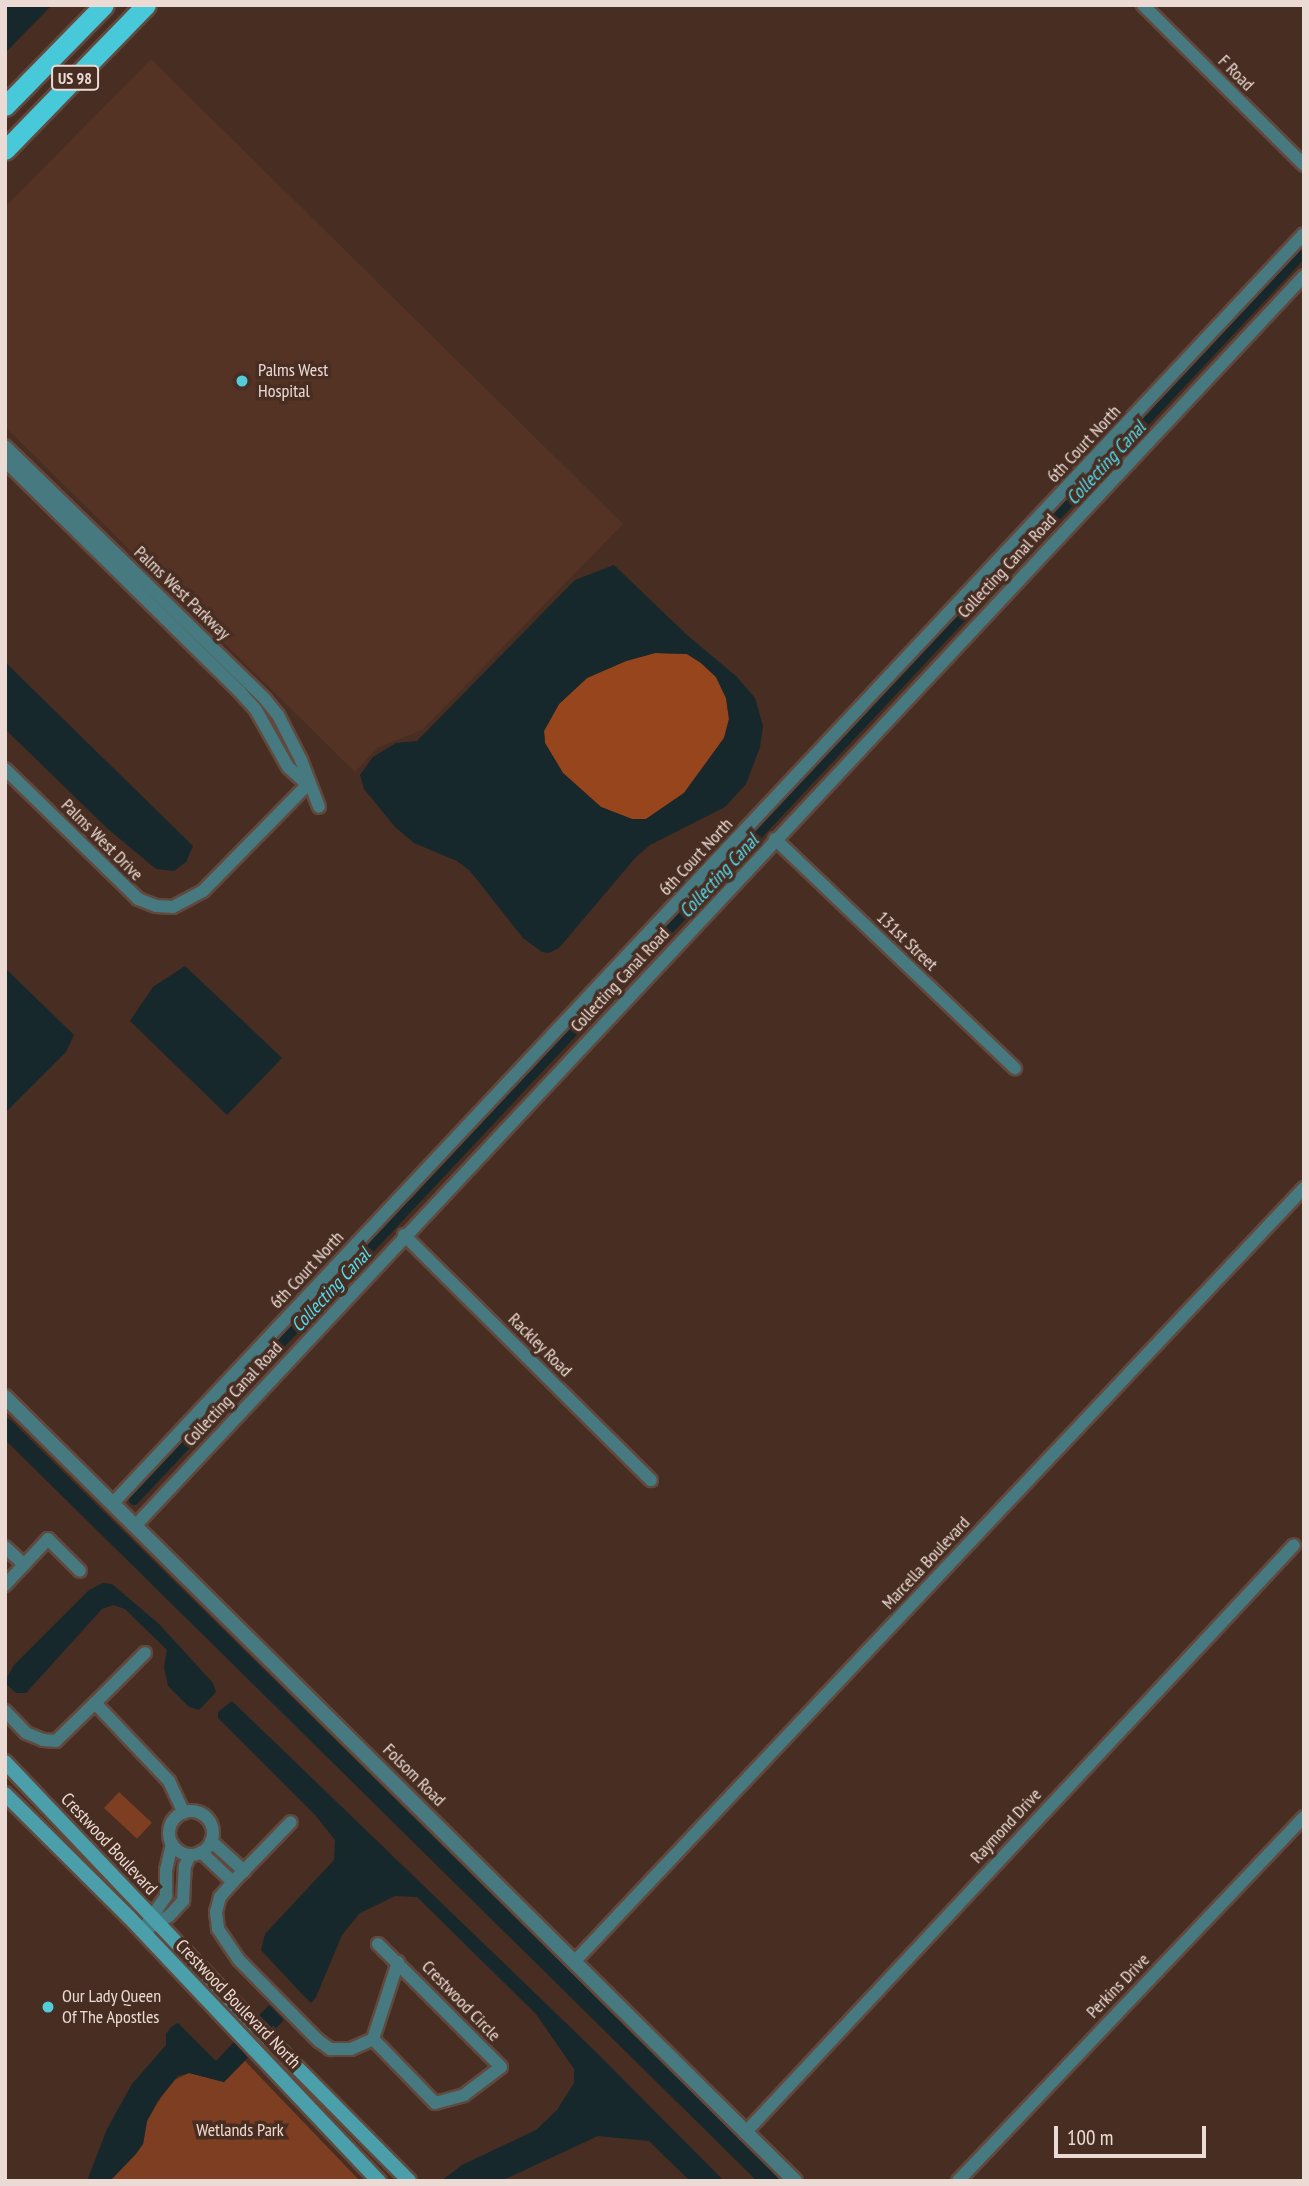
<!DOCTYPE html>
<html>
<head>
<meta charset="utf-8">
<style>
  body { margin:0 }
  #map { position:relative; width:1309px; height:2186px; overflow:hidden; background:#472d22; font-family:"PT Sans Narrow",sans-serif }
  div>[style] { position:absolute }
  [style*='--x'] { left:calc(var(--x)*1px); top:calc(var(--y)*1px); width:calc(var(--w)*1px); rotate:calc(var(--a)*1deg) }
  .built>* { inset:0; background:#543325 }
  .green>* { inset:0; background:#7d3e21; transform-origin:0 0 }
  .forest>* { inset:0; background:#97451c }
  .water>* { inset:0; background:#16282b }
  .canal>* { height:10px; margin:-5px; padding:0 5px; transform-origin:5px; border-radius:5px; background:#16282b }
  .river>* { height:18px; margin:-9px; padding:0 9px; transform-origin:9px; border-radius:9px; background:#16282b }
  .roads { filter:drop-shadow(2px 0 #61493e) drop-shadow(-2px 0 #61493e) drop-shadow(0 2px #61493e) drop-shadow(0 -2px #61493e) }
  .minor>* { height:12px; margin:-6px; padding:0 6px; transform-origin:6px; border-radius:6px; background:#477980 }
  .minor>.ring { margin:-6px; padding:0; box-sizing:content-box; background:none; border:12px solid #477980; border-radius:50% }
  .tertiary>* { height:14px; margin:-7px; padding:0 7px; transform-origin:7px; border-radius:7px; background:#477980 }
  .secondary>* { height:14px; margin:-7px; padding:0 7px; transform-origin:7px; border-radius:7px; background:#4a9faa }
  .trunk>* { height:19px; margin:-9.5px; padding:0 9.5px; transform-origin:9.5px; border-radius:9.5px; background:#47c9da }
  .dots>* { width:19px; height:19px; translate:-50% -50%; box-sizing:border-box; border:4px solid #472d22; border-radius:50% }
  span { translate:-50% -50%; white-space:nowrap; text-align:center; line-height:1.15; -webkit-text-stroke:7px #472d22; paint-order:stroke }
  .shield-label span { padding:2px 5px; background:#472d22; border:2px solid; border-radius:5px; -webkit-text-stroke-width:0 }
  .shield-label { font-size:16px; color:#ecdbd4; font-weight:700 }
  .street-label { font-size:18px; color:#ecdbd4 }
  .poi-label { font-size:18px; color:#ecdbd4 }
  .left { translate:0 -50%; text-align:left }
  .park-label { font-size:18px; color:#f2dad0 }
  .water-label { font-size:19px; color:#51dff2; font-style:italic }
  .frame { position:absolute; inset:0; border:7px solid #ecdbd4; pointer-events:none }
  .scale { position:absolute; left:1054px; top:2126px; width:152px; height:32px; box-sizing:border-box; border:4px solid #ecdbd4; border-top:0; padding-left:9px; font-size:21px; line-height:24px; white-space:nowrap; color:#ecdbd4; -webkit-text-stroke:5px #472d22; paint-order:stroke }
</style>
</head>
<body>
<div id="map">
  <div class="built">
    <div style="clip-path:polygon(151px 59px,623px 524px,422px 730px,377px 748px,355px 772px,5px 427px,5px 207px)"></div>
  </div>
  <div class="green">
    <div style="left:119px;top:1792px;width:45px;height:22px;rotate:43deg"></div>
    <div style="clip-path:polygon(245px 2061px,360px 2181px,110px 2181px,143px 2144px,147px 2121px,170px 2082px,189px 2073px,224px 2082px)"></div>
  </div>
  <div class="forest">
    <div style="clip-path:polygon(655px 653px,687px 654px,701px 663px,716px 677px,726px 698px,729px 719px,724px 738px,684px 793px,646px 819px,632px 819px,601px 807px,563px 773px,545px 743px,544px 731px,559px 704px,587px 678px,626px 661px)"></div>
  </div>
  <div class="water">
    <div style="clip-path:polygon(5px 5px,52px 5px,5px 53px)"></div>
    <div style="clip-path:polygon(evenodd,614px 565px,687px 635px,736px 676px,755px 698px,763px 726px,760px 747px,746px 784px,725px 807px,650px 845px,636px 857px,559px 948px,549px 953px,542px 952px,523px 938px,470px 871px,457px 861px,414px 843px,395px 827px,364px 789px,360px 775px,373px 757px,396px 743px,417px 741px,575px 580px,614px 565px,655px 653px,687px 654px,701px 663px,716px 677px,726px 698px,729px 719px,724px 738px,684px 793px,646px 819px,632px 819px,601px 807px,563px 773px,545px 743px,544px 731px,559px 704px,587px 678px,626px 661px,655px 653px)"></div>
    <div style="clip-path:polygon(5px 662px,193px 846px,186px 862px,174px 871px,156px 869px,108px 829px,5px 729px)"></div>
    <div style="clip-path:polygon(185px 966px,282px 1058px,227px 1115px,130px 1021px,153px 987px)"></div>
    <div style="clip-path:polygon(5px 968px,74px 1035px,66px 1052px,5px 1113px)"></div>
    <div style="clip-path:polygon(103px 1583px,112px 1584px,159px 1624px,213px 1683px,216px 1692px,199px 1710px,189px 1707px,168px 1686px,164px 1667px,167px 1650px,125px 1609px,113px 1605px,102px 1609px,26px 1693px,16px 1693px,7px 1685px,6px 1679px,14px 1665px,89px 1590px)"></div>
    <div style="clip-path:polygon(232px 1701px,594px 2050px,724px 2181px,690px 2181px,649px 2141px,598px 2136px,501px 2181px,441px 2181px,462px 2165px,536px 2130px,557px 2110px,574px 2083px,574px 2069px,536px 2014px,417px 1897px,395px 1896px,360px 1913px,342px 1935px,316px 1997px,311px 2003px,302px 1994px,261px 1950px,265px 1934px,334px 1860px,335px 1840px,316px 1816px,218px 1718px,218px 1712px)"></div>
    <div style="clip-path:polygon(269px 2005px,284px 2020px,224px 2082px,189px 2073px,178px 2076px,157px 2102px,147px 2121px,143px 2144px,136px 2154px,110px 2181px,87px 2181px,107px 2129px,132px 2084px,166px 2045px,166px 2034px,171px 2027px,178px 2023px,216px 2061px)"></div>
  </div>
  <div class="canal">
    <div style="--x:134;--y:1500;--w:1711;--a:-46.85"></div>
  </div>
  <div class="river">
    <div style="--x:5;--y:1427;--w:1074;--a:44.59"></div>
  </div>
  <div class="roads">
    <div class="minor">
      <div style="--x:1143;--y:5;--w:227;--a:44.8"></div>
      <div style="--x:5;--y:446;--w:361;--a:44.2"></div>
      <div style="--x:264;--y:698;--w:22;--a:51"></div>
      <div style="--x:278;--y:715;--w:51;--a:62.9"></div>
      <div style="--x:301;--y:760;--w:50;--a:69"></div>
      <div style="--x:5;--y:461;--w:328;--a:44.5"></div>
      <div style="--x:239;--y:691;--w:25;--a:48"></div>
      <div style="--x:256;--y:710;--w:65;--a:60.7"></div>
      <div style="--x:288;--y:767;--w:25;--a:42"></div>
      <div style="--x:5;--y:769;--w:186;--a:44.3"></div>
      <div style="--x:138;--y:899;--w:19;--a:21"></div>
      <div style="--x:156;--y:906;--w:17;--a:3"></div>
      <div style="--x:173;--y:907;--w:34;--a:-28"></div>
      <div style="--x:203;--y:891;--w:150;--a:-45.5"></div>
      <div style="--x:775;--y:839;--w:332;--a:43.7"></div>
      <div style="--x:404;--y:1235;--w:348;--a:44.8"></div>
      <div style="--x:113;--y:1503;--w:1740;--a:-46.82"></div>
      <div style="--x:135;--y:1526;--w:1711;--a:-46.92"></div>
      <div style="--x:5;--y:1547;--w:26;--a:43"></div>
      <div style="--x:5;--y:1585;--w:63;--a:-46.9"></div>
      <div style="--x:48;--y:1539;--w:45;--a:45"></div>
      <div style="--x:145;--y:1653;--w:71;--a:135"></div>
      <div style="--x:95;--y:1703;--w:108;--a:46.5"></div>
      <div style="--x:169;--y:1781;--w:35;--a:65"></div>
      <div style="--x:5;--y:1711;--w:30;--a:46"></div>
      <div style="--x:26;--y:1733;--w:18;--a:22"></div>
      <div style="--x:43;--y:1740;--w:13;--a:4"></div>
      <div style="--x:56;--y:1741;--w:54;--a:-44.3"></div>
      <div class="ring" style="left:169px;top:1811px;width:32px;height:32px"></div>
      <div style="--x:211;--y:1841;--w:45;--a:42.3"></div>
      <div style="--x:201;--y:1852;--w:44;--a:43.2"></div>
      <div style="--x:233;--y:1882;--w:20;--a:131"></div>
      <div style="--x:220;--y:1897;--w:16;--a:105"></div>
      <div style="--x:216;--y:1912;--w:17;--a:83"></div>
      <div style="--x:218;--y:1929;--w:37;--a:56"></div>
      <div style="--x:239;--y:1960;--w:114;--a:45.4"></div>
      <div style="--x:319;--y:2041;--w:14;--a:36"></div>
      <div style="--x:330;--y:2049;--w:21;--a:0"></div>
      <div style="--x:351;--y:2049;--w:24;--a:-24"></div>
      <div style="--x:373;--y:2039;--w:89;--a:45.9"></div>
      <div style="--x:435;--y:2103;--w:30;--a:-15"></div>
      <div style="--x:464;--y:2095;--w:46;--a:-37.1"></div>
      <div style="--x:501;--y:2067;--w:174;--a:-135"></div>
      <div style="--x:233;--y:1882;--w:83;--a:-46"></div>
      <div style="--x:148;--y:1922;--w:32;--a:-55"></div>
      <div style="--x:166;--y:1896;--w:26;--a:-90"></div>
      <div style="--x:166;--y:1870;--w:27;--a:-77"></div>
      <div style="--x:142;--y:1932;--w:31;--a:-31"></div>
      <div style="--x:169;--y:1916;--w:21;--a:-47"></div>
      <div style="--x:183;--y:1901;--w:35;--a:-87"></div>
      <div style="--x:185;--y:1866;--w:12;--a:-66"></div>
      <div style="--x:575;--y:1961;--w:1063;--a:-46.68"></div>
      <div style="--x:373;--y:2039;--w:81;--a:-72"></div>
      <div style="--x:745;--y:2133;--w:804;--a:-46.96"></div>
      <div style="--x:958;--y:2181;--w:502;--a:-46.45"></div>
    </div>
    <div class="tertiary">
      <div style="--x:5;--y:1397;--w:1113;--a:44.78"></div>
    </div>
    <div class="secondary">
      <div style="--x:5;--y:1762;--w:349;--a:46.5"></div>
      <div style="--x:245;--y:2015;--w:233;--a:45.3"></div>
      <div style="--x:5;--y:1794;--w:175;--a:44.8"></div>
      <div style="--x:129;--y:1917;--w:364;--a:46.6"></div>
    </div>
    <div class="trunk">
      <div style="--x:5;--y:106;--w:141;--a:-45.6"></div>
      <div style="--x:5;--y:150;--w:202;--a:-45.8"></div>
    </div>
  </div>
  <div class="dots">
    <div style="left:242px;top:381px;background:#53cbdb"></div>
    <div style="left:48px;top:2007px;background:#53cbdb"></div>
  </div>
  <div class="shield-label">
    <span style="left:75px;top:78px">US 98</span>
  </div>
  <div class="street-label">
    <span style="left:1236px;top:73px;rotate:45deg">F Road</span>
    <span style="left:1084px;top:444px;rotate:-47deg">6th Court North</span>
    <span style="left:1007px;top:566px;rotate:-47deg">Collecting Canal Road</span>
    <span style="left:182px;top:593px;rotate:44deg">Palms West Parkway</span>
    <span style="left:102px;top:840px;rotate:45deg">Palms West Drive</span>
    <span style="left:696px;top:857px;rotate:-47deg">6th Court North</span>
    <span style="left:907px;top:941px;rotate:44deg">131st Street</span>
    <span style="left:620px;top:980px;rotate:-47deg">Collecting Canal Road</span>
    <span style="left:307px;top:1270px;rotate:-47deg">6th Court North</span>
    <span style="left:540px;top:1345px;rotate:45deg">Rackley Road</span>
    <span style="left:233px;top:1394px;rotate:-47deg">Collecting Canal Road</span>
    <span style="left:926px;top:1563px;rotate:-47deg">Marcella Boulevard</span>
    <span style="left:414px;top:1775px;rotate:45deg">Folsom Road</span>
    <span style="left:1006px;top:1826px;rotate:-47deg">Raymond Drive</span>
    <span style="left:109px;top:1844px;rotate:47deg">Crestwood Boulevard</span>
    <span style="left:1118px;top:1986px;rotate:-46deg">Perkins Drive</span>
    <span style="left:461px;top:2001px;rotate:46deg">Crestwood Circle</span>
    <span style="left:238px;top:2004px;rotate:46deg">Crestwood Boulevard North</span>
  </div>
  <div class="poi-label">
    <span class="left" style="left:258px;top:381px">Palms West<br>Hospital</span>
    <span class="left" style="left:62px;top:2007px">Our Lady Queen<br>Of The Apostles</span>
  </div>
  <div class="park-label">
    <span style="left:240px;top:2130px">Wetlands Park</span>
  </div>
  <div class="water-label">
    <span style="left:1106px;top:463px;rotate:-47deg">Collecting Canal</span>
    <span style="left:719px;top:876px;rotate:-47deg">Collecting Canal</span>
    <span style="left:331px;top:1290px;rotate:-47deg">Collecting Canal</span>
  </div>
  <div class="frame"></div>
  <div class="scale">100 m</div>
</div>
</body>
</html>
